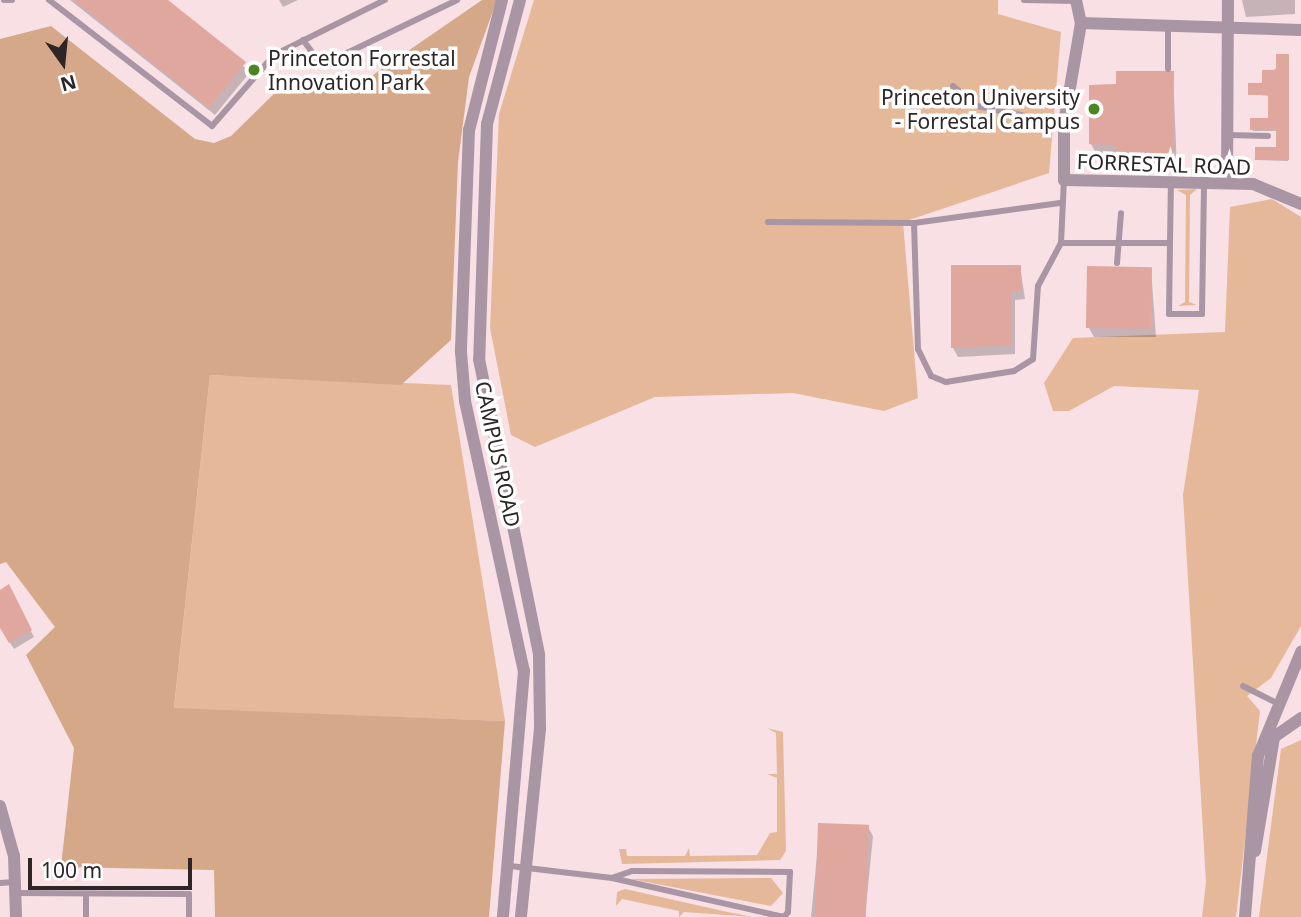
<!DOCTYPE html>
<html>
<head>
<meta charset="utf-8">
<style>
  body { margin:0 }
  #map { position:relative; width:1301px; height:917px; overflow:hidden; background:#f8e0e5; font-family:"Noto Sans",sans-serif }
  div>[style] { position:absolute }
  [style*='--x'] { left:calc(var(--x)*1px); top:calc(var(--y)*1px); width:calc(var(--w)*1px); rotate:calc(var(--a)*1deg) }
  .green>* { inset:0; background:#e5b899 }
  .forest>* { inset:0; background:#d5a889 }
  .shadow>* { inset:0; background:#0003 }
  .building>* { inset:0; background:#e0a79e; transform-origin:0 0 }
  .lane>* { height:6px; margin:-3px; padding:0 3px; transform-origin:3px; border-radius:3px; background:#a995a4 }
  .street>* { height:12px; margin:-6px; padding:0 6px; transform-origin:6px; border-radius:6px; background:#a995a4 }
  .dots>* { width:19px; height:19px; translate:-50% -50%; box-sizing:border-box; border:4px solid #fff; border-radius:50% }
  span { translate:-50% -50%; white-space:nowrap; text-align:center; line-height:1.15; -webkit-text-stroke:7px #fff; paint-order:stroke }
  .poi-label { font-size:21px; color:#2e2527 }
  .left { translate:0 -50%; text-align:left }
  .right { translate:-100% -50%; text-align:right }
  .street-label { font-size:21px; color:#2e2527 }
  .north { position:absolute; left:28px; top:28px; width:70px; height:70px; -webkit-text-stroke:5px #fff; paint-order:stroke; rotate:165deg; font-size:19px; font-weight:700; line-height:28px; text-align:center; color:#2e2527 }
  .north::after { content:''; display:block; margin:auto; width:24px; height:32px; background:#2e2527; clip-path:polygon(50% 0,100% 100%,50% 72%,0 100%) }
  .scale { position:absolute; left:28px; top:858px; width:164px; height:32px; box-sizing:border-box; border:4px solid #2e2527; border-top:0; padding-left:9px; font-size:21px; line-height:24px; white-space:nowrap; color:#2e2527; -webkit-text-stroke:5px #fff; paint-order:stroke }
</style>
</head>
<body>
<div id="map">
  <div class="green">
    <div style="clip-path:polygon(534px 0,998px 0,998px 14px,1061px 32px,1049px 173px,903px 222px,918px 398px,884px 411px,793px 393px,655px 397px,535px 447px,511px 435px,490px 328px,499px 114px)"></div>
    <div style="clip-path:polygon(1197px 189px,1190px 195px,1189px 302px,1197px 305px,1178px 306px,1185px 302px,1186px 195px,1177px 190px)"></div>
    <div style="clip-path:polygon(1272px 199px,1301px 217px,1301px 626px,1271px 678px,1247px 696px,1260px 711px,1236px 917px,1202px 917px,1206px 882px,1183px 495px,1199px 390px,1114px 386px,1069px 411px,1053px 411px,1044px 383px,1073px 338px,1225px 332px,1230px 207px)"></div>
    <div style="clip-path:polygon(210px 375px,451px 385px,505px 721px,174px 709px)"></div>
    <div style="clip-path:polygon(767px 728px,783px 732px,786px 851px,780px 860px,622px 864px,619px 849px,626px 849px,627px 856px,685px 856px,689px 848px,690px 856px,757px 855px,770px 833px,777px 832px,777px 778px,767px 774px,777px 774px,776px 733px)"></div>
    <div style="clip-path:polygon(1301px 740px,1301px 917px,1259px 917px,1281px 749px)"></div>
    <div style="clip-path:polygon(771px 878px,783px 893px,771px 906px,631px 879px)"></div>
    <div style="clip-path:polygon(625px 889px,723px 911px,753px 917px,684px 912px,679px 917px,679px 911px,622px 899px,616px 906px,617px 892px)"></div>
  </div>
  <div class="forest">
    <div style="clip-path:polygon(482px 0,497px 0,469px 77px,458px 162px,451px 340px,401px 385px,210px 375px,174px 708px,505px 721px,489px 917px,215px 917px,214px 870px,61px 867px,74px 748px,26px 655px,55px 627px,6px 562px,0 564px,0 39px,51px 26px,195px 139px,214px 143px,231px 136px,286px 82px,360px 84px)"></div>
  </div>
  <div class="shadow">
    <div style="clip-path:polygon(70px 0,165px 0,250px 72px,215px 115px)"></div>
    <div style="clip-path:polygon(279px 0,298px 0,283px 7px)"></div>
    <div style="clip-path:polygon(1242px 0,1295px 0,1295px 14px,1246px 17px)"></div>
    <div style="clip-path:polygon(1288px 56px,1288px 161px,1257px 160px,1277px 149px,1278px 131px,1252px 131px,1270px 120px,1270px 96px,1250px 94px)"></div>
    <div style="clip-path:polygon(1173px 73px,1177px 169px,1122px 169px,1117px 153px,1096px 153px,1091px 144px,1118px 86px)"></div>
    <div style="clip-path:polygon(1020px 266px,1025px 299px,1015px 300px,1015px 354px,958px 357px,953px 348px)"></div>
    <div style="clip-path:polygon(1151px 269px,1156px 337px,1094px 337px,1089px 328px)"></div>
    <div style="clip-path:polygon(8px 587px,34px 637px,14px 649px,0 627px,0 592px)"></div>
    <div style="clip-path:polygon(820px 825px,868px 827px,873px 836px,865px 917px,811px 917px)"></div>
  </div>
  <div class="building">
    <div style="clip-path:polygon(74px 0,168px 0,246px 62px,209px 108px)"></div>
    <div style="clip-path:polygon(1276px 54px,1289px 54px,1289px 160px,1255px 160px,1255px 147px,1276px 147px,1276px 130px,1250px 130px,1250px 118px,1268px 118px,1268px 95px,1248px 95px,1248px 83px,1262px 83px,1262px 70px,1276px 70px)"></div>
    <div style="clip-path:polygon(1116px 71px,1174px 71px,1173px 161px,1115px 160px,1116px 145px,1089px 144px,1089px 85px,1116px 84px)"></div>
    <div style="clip-path:polygon(951px 265px,1021px 265px,1021px 291px,1011px 291px,1011px 345px,951px 348px)"></div>
    <div style="left:1087px;top:266px;width:65px;height:62px;rotate:1deg"></div>
    <div style="clip-path:polygon(9px 584px,32px 630px,9px 643px,0 628px,0 590px)"></div>
    <div style="left:818px;top:823px;width:51px;height:94px;rotate:2deg"></div>
  </div>
  <div class="lane">
    <div style="--x:4;--y:0;--w:8;--a:0"></div>
    <div style="--x:49;--y:0;--w:206;--a:37.7"></div>
    <div style="--x:212;--y:126;--w:94;--a:-48.9"></div>
    <div style="--x:274;--y:55;--w:124;--a:-26.4"></div>
    <div style="--x:1024;--y:0;--w:52;--a:1.1"></div>
    <div style="--x:1168;--y:26;--w:43;--a:90"></div>
    <div style="--x:303;--y:40;--w:31;--a:53"></div>
    <div style="--x:322;--y:65;--w:150;--a:-25.7"></div>
    <div style="--x:953;--y:86;--w:31;--a:40"></div>
    <div style="--x:977;--y:106;--w:89;--a:11.7"></div>
    <div style="--x:1228;--y:135;--w:40;--a:1.4"></div>
    <div style="--x:1060;--y:203;--w:147;--a:172.2"></div>
    <div style="--x:914;--y:223;--w:126;--a:88.2"></div>
    <div style="--x:918;--y:349;--w:30;--a:64"></div>
    <div style="--x:931;--y:376;--w:16;--a:22"></div>
    <div style="--x:946;--y:382;--w:69;--a:-9.2"></div>
    <div style="--x:1014;--y:371;--w:22;--a:-32"></div>
    <div style="--x:1033;--y:359;--w:73;--a:-86.1"></div>
    <div style="--x:1038;--y:286;--w:49;--a:-61.9"></div>
    <div style="--x:1061;--y:243;--w:63;--a:-87.3"></div>
    <div style="--x:768;--y:222;--w:146;--a:0.4"></div>
    <div style="--x:1061;--y:243;--w:109;--a:0"></div>
    <div style="--x:1170;--y:243;--w:61;--a:-89.1"></div>
    <div style="--x:1170;--y:243;--w:71;--a:90.8"></div>
    <div style="--x:1169;--y:314;--w:33;--a:0"></div>
    <div style="--x:1202;--y:314;--w:131;--a:-89.1"></div>
    <div style="--x:1117;--y:263;--w:50;--a:-85.4"></div>
    <div style="--x:1243;--y:686;--w:40;--a:26.6"></div>
    <div style="--x:510;--y:866;--w:103;--a:6.7"></div>
    <div style="--x:612;--y:878;--w:176;--a:12.8"></div>
    <div style="--x:784;--y:917;--w:6;--a:-51"></div>
    <div style="--x:788;--y:912;--w:40;--a:-87.1"></div>
    <div style="--x:790;--y:872;--w:158;--a:-179.6"></div>
    <div style="--x:632;--y:871;--w:21;--a:161"></div>
    <div style="--x:0;--y:883;--w:15;--a:-4"></div>
    <div style="--x:15;--y:893;--w:174;--a:0.3"></div>
    <div style="--x:189;--y:894;--w:23;--a:90"></div>
    <div style="--x:86;--y:917;--w:23;--a:-90"></div>
  </div>
  <div class="street">
    <div style="--x:502;--y:0;--w:134;--a:104.2"></div>
    <div style="--x:469;--y:130;--w:222;--a:92.1"></div>
    <div style="--x:461;--y:352;--w:49;--a:85.3"></div>
    <div style="--x:465;--y:401;--w:276;--a:77.7"></div>
    <div style="--x:524;--y:671;--w:247;--a:94.9"></div>
    <div style="--x:520;--y:0;--w:128;--a:104.9"></div>
    <div style="--x:487;--y:124;--w:235;--a:91.9"></div>
    <div style="--x:479;--y:359;--w:302;--a:78.5"></div>
    <div style="--x:539;--y:655;--w:74;--a:89.2"></div>
    <div style="--x:540;--y:729;--w:189;--a:95.8"></div>
    <div style="--x:1076;--y:0;--w:24;--a:78"></div>
    <div style="--x:1081;--y:23;--w:102;--a:99.6"></div>
    <div style="--x:1064;--y:124;--w:56;--a:90"></div>
    <div style="--x:1064;--y:180;--w:189;--a:1.2"></div>
    <div style="--x:1253;--y:184;--w:52;--a:22.6"></div>
    <div style="--x:1081;--y:23;--w:220;--a:1.8"></div>
    <div style="--x:1227;--y:183;--w:183;--a:-89.7"></div>
    <div style="--x:0;--y:806;--w:52;--a:74.4"></div>
    <div style="--x:14;--y:856;--w:61;--a:88.1"></div>
    <div style="--x:1255;--y:851;--w:116;--a:-80.5"></div>
    <div style="--x:1274;--y:737;--w:33;--a:-35"></div>
    <div style="--x:1245;--y:917;--w:162;--a:-85.4"></div>
    <div style="--x:1258;--y:756;--w:113;--a:-67.5"></div>
  </div>
  <div class="dots">
    <div style="left:254px;top:70px;background:#4a8522"></div>
    <div style="left:1094px;top:109px;background:#4a8522"></div>
  </div>
  <div class="poi-label">
    <span class="left" style="left:268px;top:70px">Princeton Forrestal<br>Innovation Park</span>
    <span class="right" style="left:1080px;top:109px">Princeton University<br>- Forrestal Campus</span>
  </div>
  <div class="street-label">
    <span style="left:1164px;top:164px;rotate:2deg">FORRESTAL ROAD</span>
    <span style="left:498px;top:454px;rotate:78deg">CAMPUS ROAD</span>
  </div>
  <div class="north">N</div>
  <div class="scale">100 m</div>
</div>
</body>
</html>
